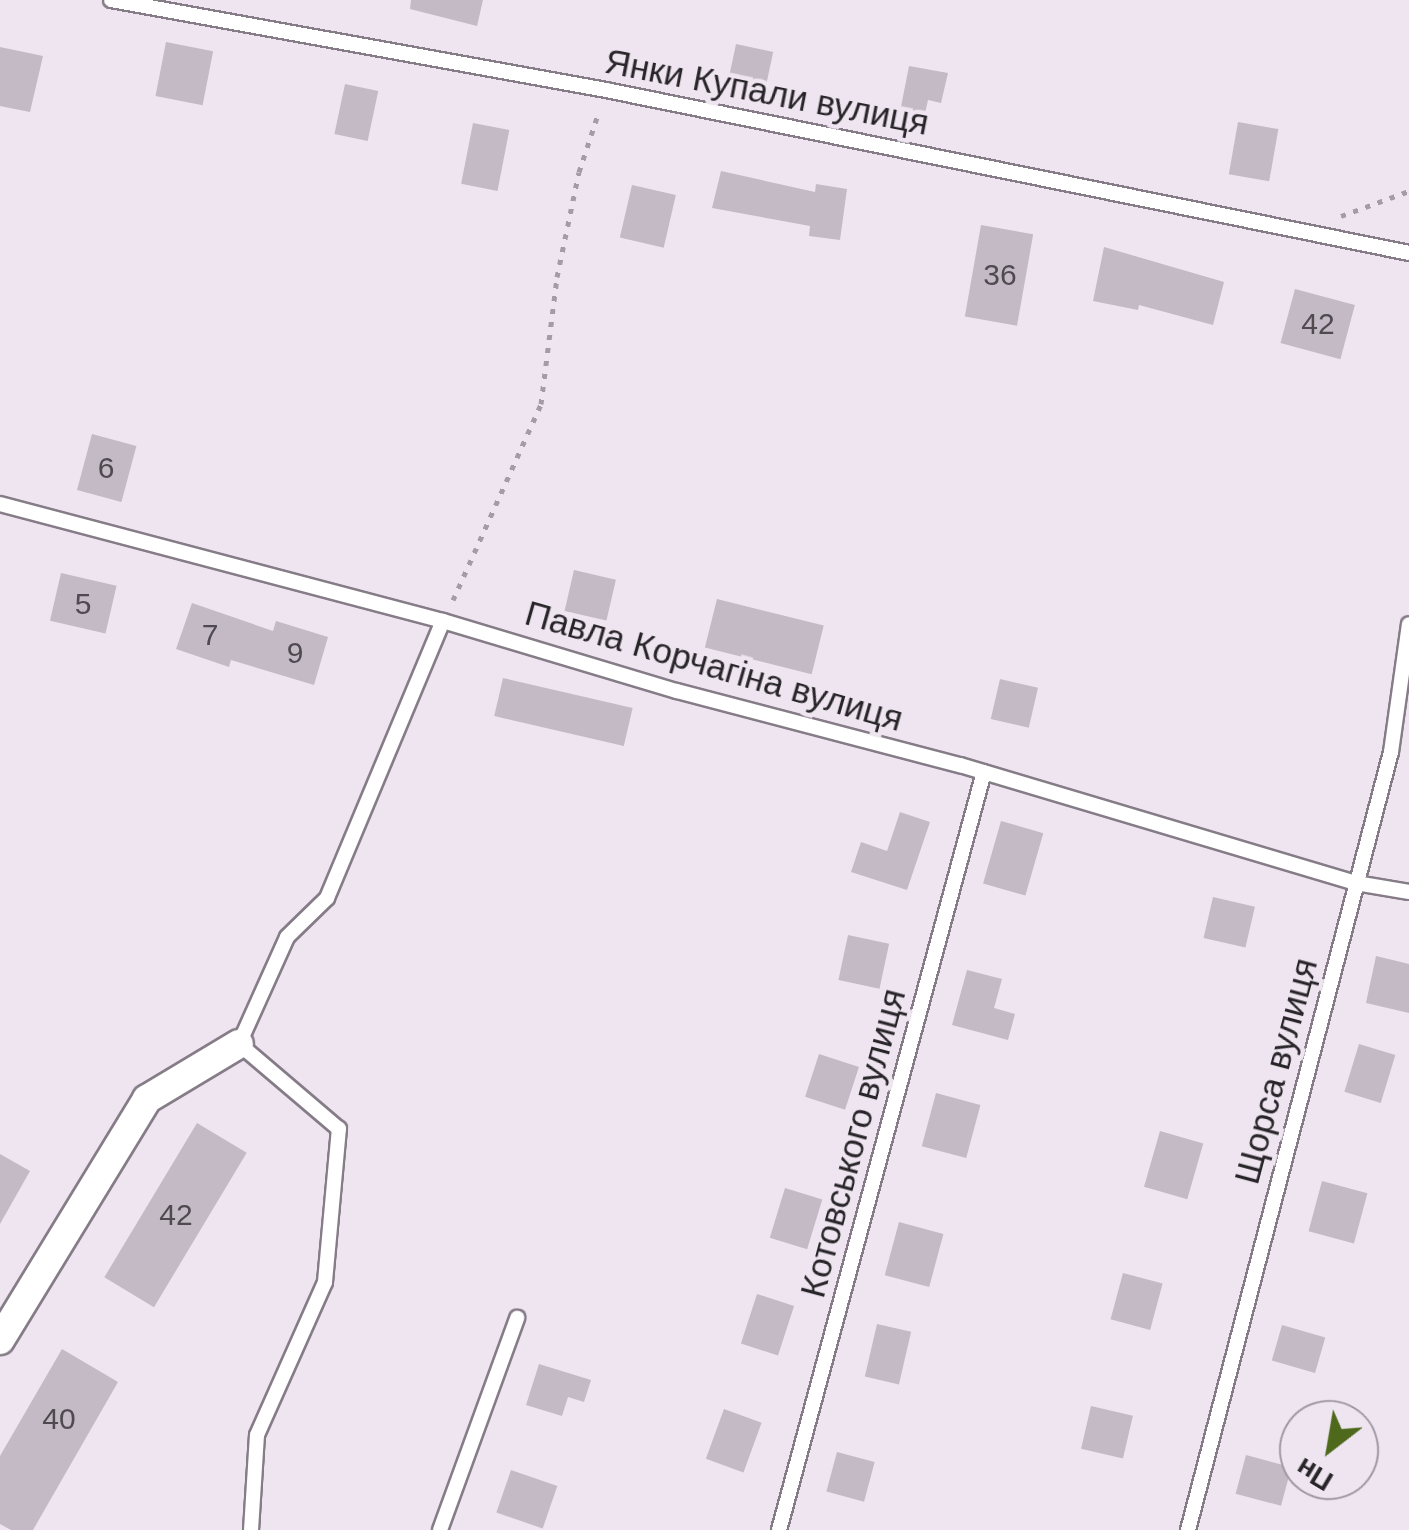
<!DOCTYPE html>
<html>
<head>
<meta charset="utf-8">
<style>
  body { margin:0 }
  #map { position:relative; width:1409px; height:1530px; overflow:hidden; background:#eee5f1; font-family:Helvetica,sans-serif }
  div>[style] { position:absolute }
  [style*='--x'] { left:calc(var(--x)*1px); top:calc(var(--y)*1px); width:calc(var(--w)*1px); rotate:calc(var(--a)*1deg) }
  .building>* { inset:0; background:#c3bac5; transform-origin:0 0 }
  .path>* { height:5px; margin-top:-2.5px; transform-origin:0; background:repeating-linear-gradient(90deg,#a39ca5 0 5px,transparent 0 13px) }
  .roads { filter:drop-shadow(2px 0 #857c87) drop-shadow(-2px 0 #857c87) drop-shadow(0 2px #857c87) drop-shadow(0 -2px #857c87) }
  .service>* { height:14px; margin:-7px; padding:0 7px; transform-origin:7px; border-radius:7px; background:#fff }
  .minor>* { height:28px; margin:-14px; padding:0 14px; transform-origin:14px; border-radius:14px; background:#fff }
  span { translate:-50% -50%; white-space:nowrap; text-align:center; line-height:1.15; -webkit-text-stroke:9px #eee5f1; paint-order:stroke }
  .number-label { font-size:30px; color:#4f4a50 }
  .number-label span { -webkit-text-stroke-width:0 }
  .street-label { font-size:35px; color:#282529 }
  .north { position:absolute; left:1279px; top:1400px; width:100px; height:100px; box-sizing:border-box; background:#eee5f1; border:2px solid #9f98a1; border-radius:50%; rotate:211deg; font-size:28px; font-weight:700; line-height:40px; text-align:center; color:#282529 }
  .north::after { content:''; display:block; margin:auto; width:35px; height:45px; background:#4e691b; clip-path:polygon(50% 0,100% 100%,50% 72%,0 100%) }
</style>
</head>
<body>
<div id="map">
  <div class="building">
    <div style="clip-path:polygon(411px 0,483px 0,477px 26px,410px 9px)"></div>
    <div style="left:166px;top:42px;width:48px;height:55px;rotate:11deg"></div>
    <div style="left:736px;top:44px;width:38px;height:35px;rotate:12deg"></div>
    <div style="clip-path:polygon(0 47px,43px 56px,30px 112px,0 106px)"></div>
    <div style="clip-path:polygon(909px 66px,948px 73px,941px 103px,928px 100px,921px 131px,897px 127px)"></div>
    <div style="left:345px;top:84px;width:34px;height:51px;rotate:12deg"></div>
    <div style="left:1238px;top:122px;width:41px;height:53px;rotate:10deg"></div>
    <div style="left:473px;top:123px;width:37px;height:62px;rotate:11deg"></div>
    <div style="clip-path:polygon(721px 171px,815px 192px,816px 184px,847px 189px,840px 240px,809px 236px,810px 226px,712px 208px)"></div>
    <div style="left:632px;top:185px;width:45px;height:54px;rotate:13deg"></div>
    <div style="left:981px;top:225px;width:53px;height:93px;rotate:10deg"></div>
    <div style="clip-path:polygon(1104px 247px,1224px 282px,1213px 325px,1139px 305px,1138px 310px,1093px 301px)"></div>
    <div style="left:1295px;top:289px;width:62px;height:56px;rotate:15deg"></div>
    <div style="left:92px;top:434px;width:46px;height:58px;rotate:15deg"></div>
    <div style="left:574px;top:570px;width:43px;height:42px;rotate:13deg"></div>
    <div style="left:61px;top:573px;width:57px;height:49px;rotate:13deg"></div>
    <div style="left:717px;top:599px;width:110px;height:50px;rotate:14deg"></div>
    <div style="clip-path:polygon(192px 603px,273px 631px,276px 621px,328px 637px,314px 685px,231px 660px,229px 667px,176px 649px)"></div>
    <div style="left:503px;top:678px;width:133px;height:39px;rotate:13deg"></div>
    <div style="left:1000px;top:679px;width:39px;height:41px;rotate:13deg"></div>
    <div style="clip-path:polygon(900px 812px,930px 822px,907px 890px,851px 872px,861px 842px,887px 851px)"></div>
    <div style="left:1001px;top:821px;width:44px;height:65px;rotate:16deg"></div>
    <div style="left:1213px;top:897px;width:43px;height:42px;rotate:13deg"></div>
    <div style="left:848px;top:935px;width:42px;height:46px;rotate:12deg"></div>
    <div style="clip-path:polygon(1376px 956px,1409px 964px,1409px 1013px,1366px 1003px)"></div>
    <div style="clip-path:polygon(967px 970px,1002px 979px,994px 1008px,1015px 1014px,1008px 1040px,952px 1025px)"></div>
    <div style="left:1359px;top:1044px;width:38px;height:50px;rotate:17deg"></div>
    <div style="left:819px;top:1054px;width:42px;height:45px;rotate:18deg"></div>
    <div style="left:936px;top:1093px;width:46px;height:55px;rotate:15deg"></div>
    <div style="left:197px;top:1123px;width:58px;height:180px;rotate:31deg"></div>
    <div style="left:1160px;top:1131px;width:45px;height:58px;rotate:16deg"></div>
    <div style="clip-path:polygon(0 1154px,30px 1171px,0 1224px)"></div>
    <div style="left:1322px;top:1181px;width:47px;height:52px;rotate:15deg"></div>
    <div style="left:785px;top:1188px;width:39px;height:52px;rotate:17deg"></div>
    <div style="left:899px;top:1222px;width:46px;height:55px;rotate:15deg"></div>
    <div style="left:1123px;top:1273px;width:41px;height:48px;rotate:15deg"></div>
    <div style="left:757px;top:1294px;width:39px;height:52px;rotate:18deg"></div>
    <div style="left:877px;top:1324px;width:35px;height:54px;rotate:13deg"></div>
    <div style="left:1282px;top:1325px;width:45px;height:37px;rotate:16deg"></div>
    <div style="clip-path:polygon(62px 1349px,118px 1382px,33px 1530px,11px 1530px,0 1524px,0 1456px)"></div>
    <div style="clip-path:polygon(539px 1364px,591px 1380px,584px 1402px,568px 1397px,562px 1416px,526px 1405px)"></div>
    <div style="left:1091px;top:1406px;width:43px;height:44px;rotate:13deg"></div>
    <div style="left:724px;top:1409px;width:40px;height:53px;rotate:20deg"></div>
    <div style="left:837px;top:1452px;width:39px;height:41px;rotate:15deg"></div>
    <div style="left:1246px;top:1455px;width:47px;height:40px;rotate:15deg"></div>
    <div style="left:511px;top:1470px;width:49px;height:45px;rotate:19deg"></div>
  </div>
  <div class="path">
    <div style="--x:1341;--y:216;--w:72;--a:-20.2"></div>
    <div style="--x:453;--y:600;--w:215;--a:-65.8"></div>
    <div style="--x:541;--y:404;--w:128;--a:-82.8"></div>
    <div style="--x:557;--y:277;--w:107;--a:-78.2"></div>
    <div style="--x:579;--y:172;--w:64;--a:-71.8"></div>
  </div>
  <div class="roads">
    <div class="service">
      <div style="--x:111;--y:0;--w:503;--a:10.3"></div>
      <div style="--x:606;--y:90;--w:819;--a:11.47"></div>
      <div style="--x:0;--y:504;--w:458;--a:14.8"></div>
      <div style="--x:443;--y:621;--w:244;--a:16.7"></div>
      <div style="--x:677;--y:691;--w:293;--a:14.7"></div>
      <div style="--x:960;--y:765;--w:413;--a:16.6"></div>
      <div style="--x:1356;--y:883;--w:54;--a:9.6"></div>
      <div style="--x:251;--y:1530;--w:95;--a:-86.4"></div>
      <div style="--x:257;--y:1435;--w:167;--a:-66"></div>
      <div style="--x:325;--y:1282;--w:154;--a:-84.8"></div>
      <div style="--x:339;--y:1129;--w:131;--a:-139.6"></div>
      <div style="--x:239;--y:1044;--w:117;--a:-65.8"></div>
      <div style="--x:287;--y:937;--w:56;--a:-44.3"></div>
      <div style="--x:327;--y:898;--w:300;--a:-67.3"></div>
      <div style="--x:440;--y:1530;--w:226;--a:-70"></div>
      <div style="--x:779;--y:1530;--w:785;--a:-74.87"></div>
      <div style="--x:1188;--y:1530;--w:804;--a:-75.38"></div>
      <div style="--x:1391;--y:752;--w:129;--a:-82"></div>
    </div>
    <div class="minor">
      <div style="--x:0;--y:1340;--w:282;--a:-58.6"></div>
      <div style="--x:147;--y:1099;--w:107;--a:-30.9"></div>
    </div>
  </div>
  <div class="number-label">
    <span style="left:1000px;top:275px">36</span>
    <span style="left:1318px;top:324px">42</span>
    <span style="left:106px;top:468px">6</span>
    <span style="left:83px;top:604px">5</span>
    <span style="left:210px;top:635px">7</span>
    <span style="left:295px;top:653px">9</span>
    <span style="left:176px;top:1215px">42</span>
    <span style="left:59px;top:1419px">40</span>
  </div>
  <div class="street-label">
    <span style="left:767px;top:92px;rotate:11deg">Янки Купали вулиця</span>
    <span style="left:714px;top:666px;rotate:16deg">Павла Корчагіна вулиця</span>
    <span style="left:1276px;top:1071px;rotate:-75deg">Щорса вулиця</span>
    <span style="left:853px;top:1143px;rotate:-75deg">Котовського вулиця</span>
  </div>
  <div class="north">Пн</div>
</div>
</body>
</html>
